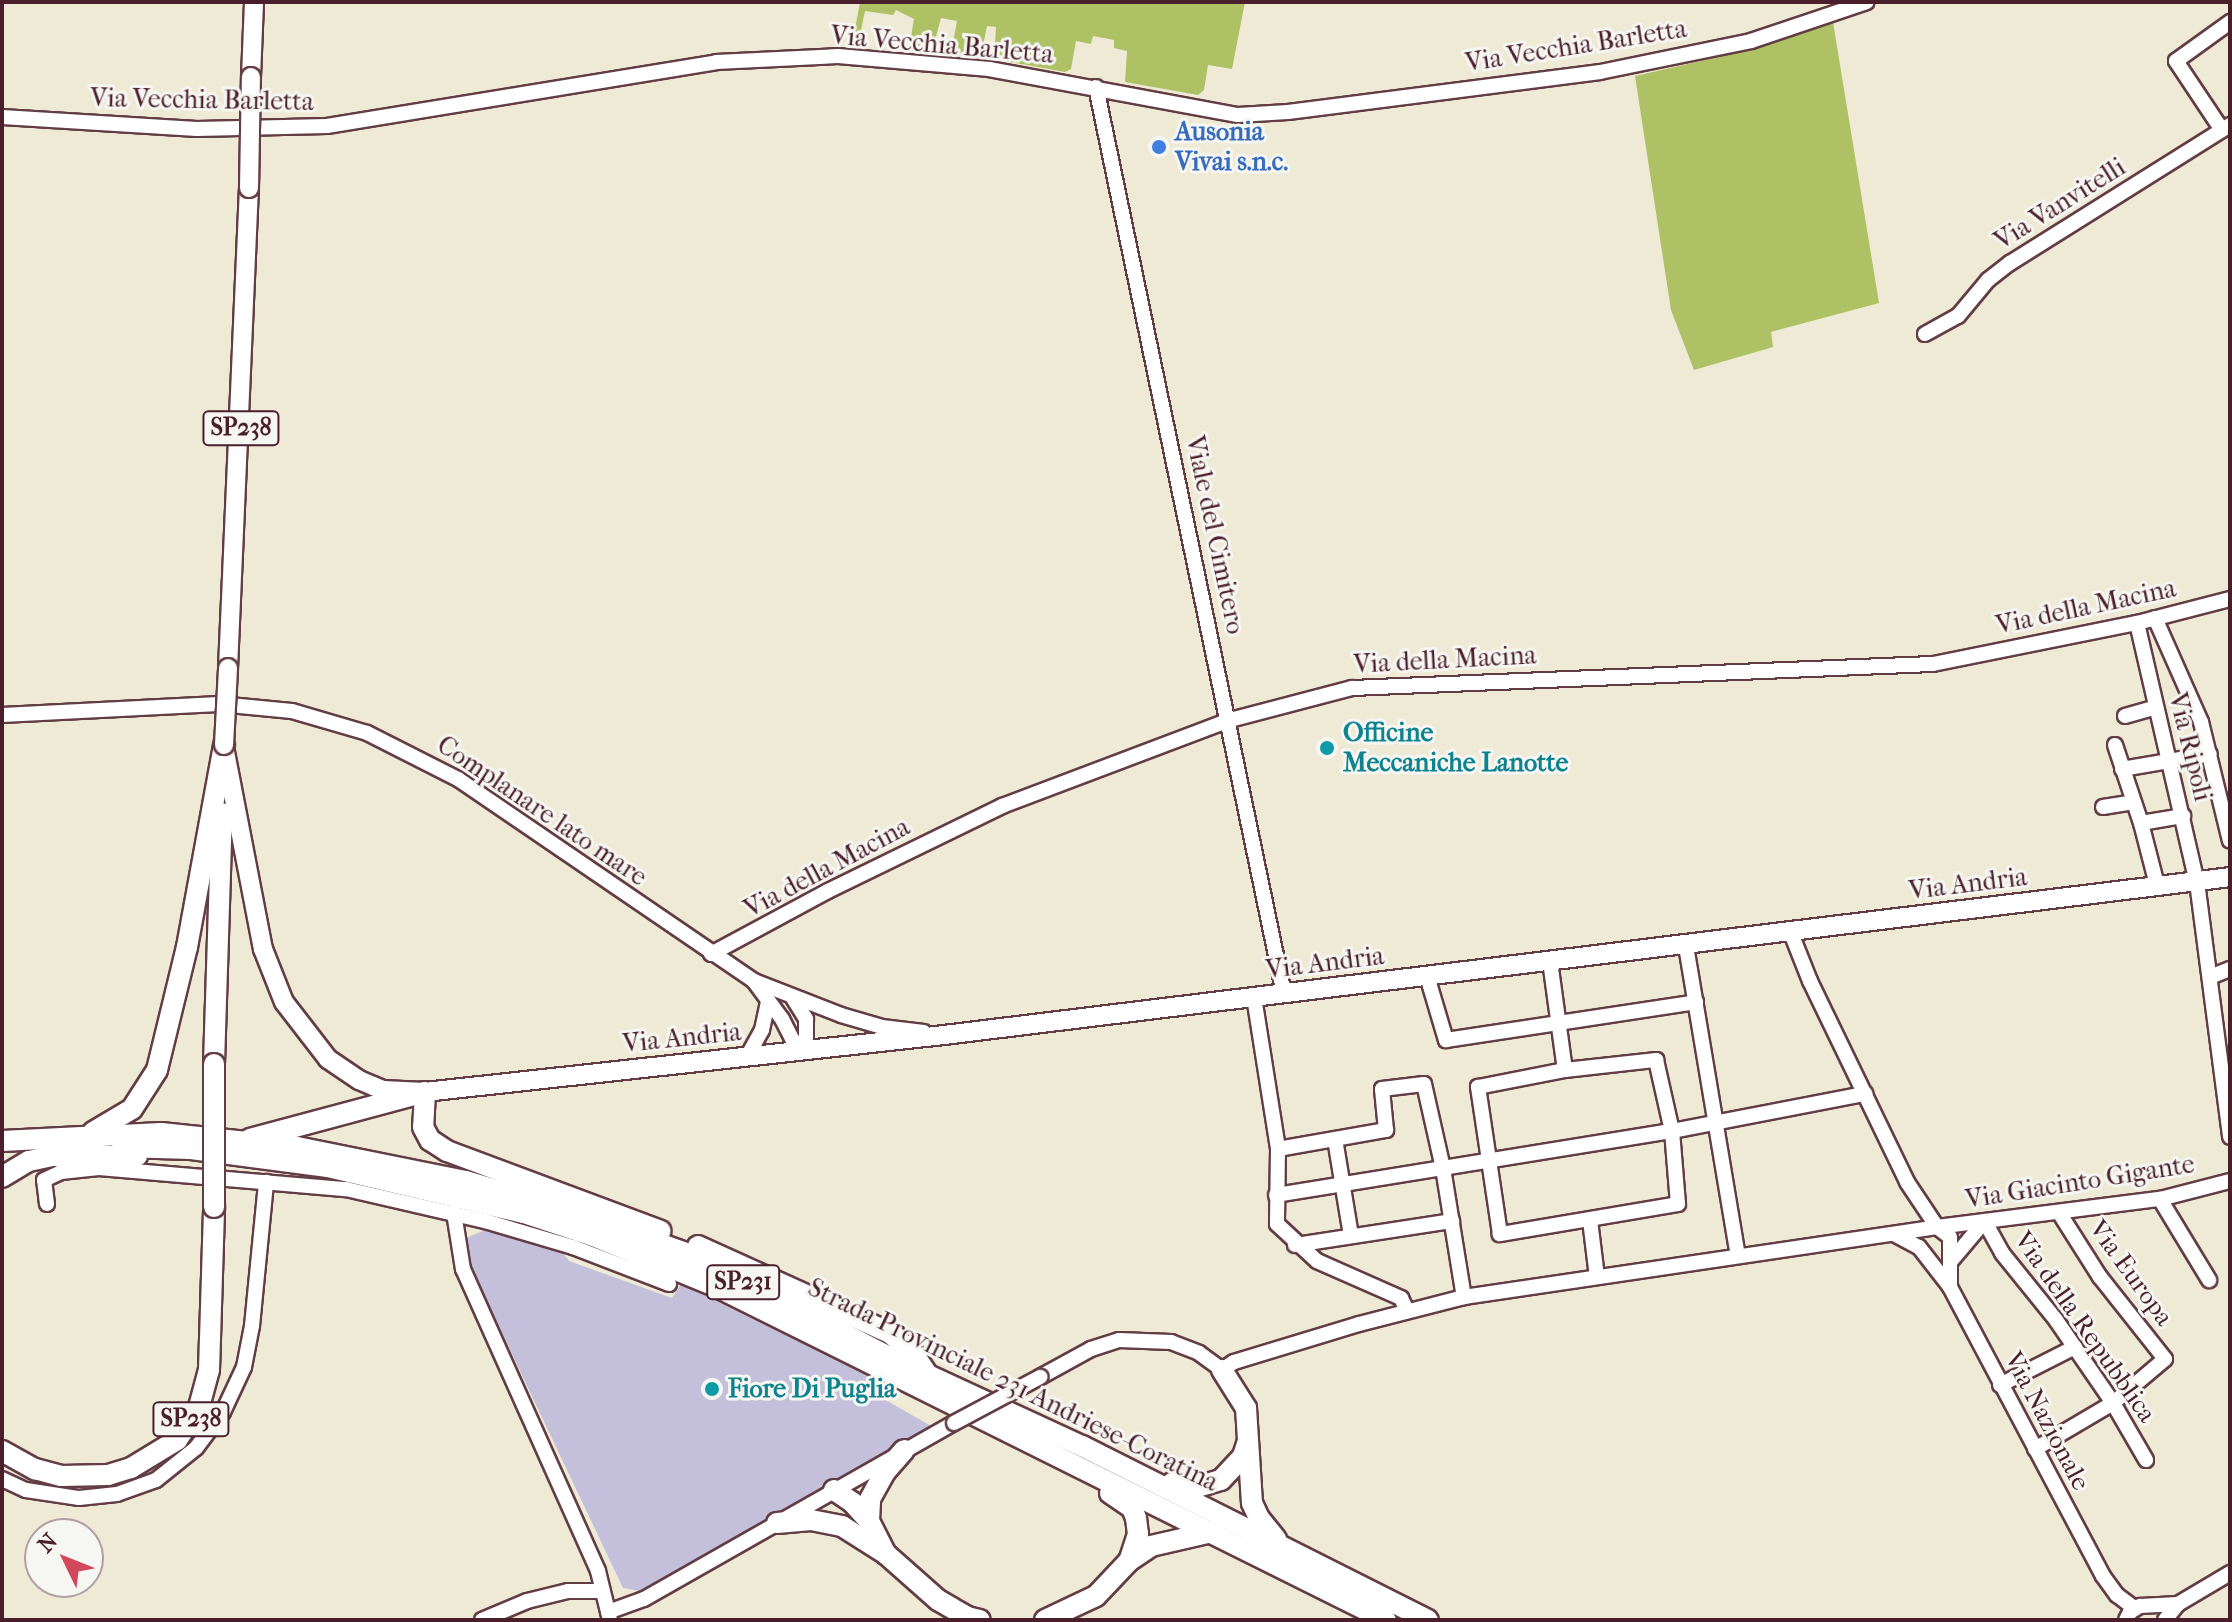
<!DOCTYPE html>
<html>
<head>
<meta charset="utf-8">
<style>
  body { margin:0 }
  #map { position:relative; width:2232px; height:1622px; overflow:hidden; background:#efead5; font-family:"IM FELL French Canon",serif }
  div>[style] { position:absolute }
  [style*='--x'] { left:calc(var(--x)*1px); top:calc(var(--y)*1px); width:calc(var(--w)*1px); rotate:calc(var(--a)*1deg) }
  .industrial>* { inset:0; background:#c4c0db }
  .green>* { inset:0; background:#aec165 }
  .roads { filter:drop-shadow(2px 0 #633d44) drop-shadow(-2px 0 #633d44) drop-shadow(0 2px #633d44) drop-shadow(0 -2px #633d44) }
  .minor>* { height:14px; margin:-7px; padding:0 7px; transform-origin:7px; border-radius:7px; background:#fff }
  .major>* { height:18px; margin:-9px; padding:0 9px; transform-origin:9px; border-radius:9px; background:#fff }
  .highway>* { height:20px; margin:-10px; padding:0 10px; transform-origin:10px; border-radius:10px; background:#fff }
  .bridges { filter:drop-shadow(2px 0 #633d44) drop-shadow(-2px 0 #633d44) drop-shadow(0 2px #633d44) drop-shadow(0 -2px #633d44) }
  .minor-bridge>* { height:14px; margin:-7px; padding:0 7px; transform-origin:7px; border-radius:7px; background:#fff }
  .major-bridge>* { height:18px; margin:-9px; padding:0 9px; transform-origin:9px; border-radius:9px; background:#fff }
  .highway-bridge>* { height:20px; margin:-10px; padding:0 10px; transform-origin:10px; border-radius:10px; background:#fff }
  .dots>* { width:22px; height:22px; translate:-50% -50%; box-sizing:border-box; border:4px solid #f6f6f2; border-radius:50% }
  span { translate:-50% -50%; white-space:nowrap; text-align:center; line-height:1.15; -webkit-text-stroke:6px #f6f6f2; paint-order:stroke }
  .shield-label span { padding:2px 6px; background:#f6f6f2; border:2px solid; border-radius:6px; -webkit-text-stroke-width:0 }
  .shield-label { font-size:24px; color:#4a1f2b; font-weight:700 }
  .street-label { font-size:26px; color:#4a1f2b }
  .shop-label { font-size:26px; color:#366cbe; font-weight:700 }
  .left { translate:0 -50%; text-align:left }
  .culture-label { font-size:26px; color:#0d838f; font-weight:700 }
  .frame { position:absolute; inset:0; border:4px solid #4a1f2b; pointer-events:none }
  .north { position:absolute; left:24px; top:1518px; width:80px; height:80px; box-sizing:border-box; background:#f6f6f2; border:2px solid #b1a0a2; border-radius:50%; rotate:313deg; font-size:22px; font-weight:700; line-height:32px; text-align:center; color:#4a1f2b }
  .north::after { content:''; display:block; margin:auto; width:28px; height:36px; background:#d1495b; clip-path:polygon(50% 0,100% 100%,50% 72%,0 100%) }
</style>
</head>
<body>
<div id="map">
  <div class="industrial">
    <div style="clip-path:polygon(488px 1229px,562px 1252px,569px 1261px,672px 1298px,681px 1284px,871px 1377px,863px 1387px,931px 1426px,639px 1591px,623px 1588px,464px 1253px,466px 1238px)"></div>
  </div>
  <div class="green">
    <div style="clip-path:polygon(860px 2px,1245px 2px,1232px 69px,1208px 65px,1204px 90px,1198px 95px,1125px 82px,1127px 51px,1114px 48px,1114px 40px,1093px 36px,1091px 44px,1076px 41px,1071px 69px,1065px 72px,994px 59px,996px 27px,987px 26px,981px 56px,956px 53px,952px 48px,957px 21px,941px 18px,933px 48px,901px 51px,909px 48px,914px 19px,896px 10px,893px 15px,865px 11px,858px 44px,866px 46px,865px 51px,851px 51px)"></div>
    <div style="clip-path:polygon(1833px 22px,1879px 303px,1771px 332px,1773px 347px,1694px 370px,1671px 310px,1635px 76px,1749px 50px)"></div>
  </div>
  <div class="roads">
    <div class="minor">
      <div style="--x:1096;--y:87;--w:926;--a:78.29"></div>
      <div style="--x:2;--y:117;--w:195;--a:3.5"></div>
      <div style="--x:197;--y:129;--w:130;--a:-1.3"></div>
      <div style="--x:327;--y:126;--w:394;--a:-9.3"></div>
      <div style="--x:716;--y:62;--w:122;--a:-2.8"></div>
      <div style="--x:838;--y:56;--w:152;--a:4.9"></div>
      <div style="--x:989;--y:69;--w:253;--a:10.5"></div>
      <div style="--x:1238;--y:115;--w:50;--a:-3.4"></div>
      <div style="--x:1288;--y:112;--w:315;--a:-7.3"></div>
      <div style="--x:1600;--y:72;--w:154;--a:-11.6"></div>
      <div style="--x:1751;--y:41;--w:122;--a:-18.6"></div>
      <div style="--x:2222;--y:130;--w:83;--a:-123.7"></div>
      <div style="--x:2176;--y:61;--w:67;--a:-35.8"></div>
      <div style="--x:1925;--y:334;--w:38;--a:-29"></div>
      <div style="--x:1958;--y:316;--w:47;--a:-50.2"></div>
      <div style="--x:1988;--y:280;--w:28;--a:-38"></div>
      <div style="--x:2010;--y:263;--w:260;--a:-32.1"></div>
      <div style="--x:2155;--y:618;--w:114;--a:66.1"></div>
      <div style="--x:2201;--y:722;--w:122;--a:76.3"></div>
      <div style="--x:2137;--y:623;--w:266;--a:77"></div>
      <div style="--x:2197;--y:882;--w:257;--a:82.6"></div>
      <div style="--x:2;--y:715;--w:217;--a:-2.9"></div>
      <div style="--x:219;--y:704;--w:73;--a:5.5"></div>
      <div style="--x:292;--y:711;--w:78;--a:16.3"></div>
      <div style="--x:367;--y:733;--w:102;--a:26.8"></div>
      <div style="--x:458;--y:779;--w:358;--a:34.3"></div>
      <div style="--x:754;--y:981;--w:93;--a:21.3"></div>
      <div style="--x:841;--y:1015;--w:43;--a:16.3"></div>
      <div style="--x:882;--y:1027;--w:42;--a:6.8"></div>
      <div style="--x:2125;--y:716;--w:32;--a:-16"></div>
      <div style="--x:2115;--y:745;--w:82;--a:71.6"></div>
      <div style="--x:2141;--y:823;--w:64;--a:75.5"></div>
      <div style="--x:2122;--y:769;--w:89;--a:-9.7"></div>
      <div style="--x:2103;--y:807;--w:31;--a:-9"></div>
      <div style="--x:2141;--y:823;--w:43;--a:-9.5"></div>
      <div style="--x:1791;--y:933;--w:52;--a:68.4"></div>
      <div style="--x:1810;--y:981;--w:223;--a:64.2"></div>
      <div style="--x:1907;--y:1182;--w:54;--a:56.3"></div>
      <div style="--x:1937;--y:1227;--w:16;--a:38"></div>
      <div style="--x:1950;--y:1237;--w:50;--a:90"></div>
      <div style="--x:1686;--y:946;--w:314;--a:80.5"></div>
      <div style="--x:711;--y:954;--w:133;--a:-28.3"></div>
      <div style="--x:828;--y:891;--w:194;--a:-26"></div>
      <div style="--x:1002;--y:806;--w:244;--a:-20.7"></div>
      <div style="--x:1230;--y:720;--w:126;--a:-14.7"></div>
      <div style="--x:1352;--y:688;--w:581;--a:-2.37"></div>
      <div style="--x:1933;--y:664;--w:208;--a:-11.4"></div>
      <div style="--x:2137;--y:623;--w:96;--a:-14.5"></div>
      <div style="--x:1550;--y:961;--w:110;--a:82.2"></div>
      <div style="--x:1427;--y:976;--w:67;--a:73.5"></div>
      <div style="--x:1446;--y:1040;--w:253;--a:-8.6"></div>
      <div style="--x:2210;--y:977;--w:22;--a:-22"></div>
      <div style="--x:754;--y:981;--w:47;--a:53.6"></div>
      <div style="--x:782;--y:1019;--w:36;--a:63"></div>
      <div style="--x:1254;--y:997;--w:154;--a:81"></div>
      <div style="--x:1278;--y:1149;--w:75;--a:90.8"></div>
      <div style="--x:1277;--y:1224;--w:54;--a:42.8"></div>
      <div style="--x:1317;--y:1261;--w:92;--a:23.8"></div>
      <div style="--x:1401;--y:1298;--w:14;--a:65"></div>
      <div style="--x:793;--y:998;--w:25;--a:58"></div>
      <div style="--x:806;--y:1019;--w:18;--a:90"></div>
      <div style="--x:806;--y:1037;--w:16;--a:120"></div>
      <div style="--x:747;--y:1057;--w:31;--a:-61"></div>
      <div style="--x:762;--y:1030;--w:30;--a:-78"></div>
      <div style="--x:1656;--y:1060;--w:73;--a:77.3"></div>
      <div style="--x:1672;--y:1131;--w:73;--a:85.3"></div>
      <div style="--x:1678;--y:1204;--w:181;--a:170.4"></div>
      <div style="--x:1500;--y:1234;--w:149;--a:-98.5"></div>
      <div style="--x:1478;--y:1087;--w:89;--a:-11.1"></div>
      <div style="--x:1565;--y:1070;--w:92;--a:-6.3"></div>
      <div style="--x:1335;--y:1139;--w:98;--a:80.6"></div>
      <div style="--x:1278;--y:1149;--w:110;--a:-10"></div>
      <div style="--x:1386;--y:1130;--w:41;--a:-95.6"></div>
      <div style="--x:1382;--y:1089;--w:42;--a:-6.8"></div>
      <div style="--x:1424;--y:1084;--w:86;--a:77.3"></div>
      <div style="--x:1443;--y:1168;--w:131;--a:80.8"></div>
      <div style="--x:1276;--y:1195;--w:401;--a:-9.2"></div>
      <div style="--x:1672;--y:1131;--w:197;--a:-10.9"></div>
      <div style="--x:2160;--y:1199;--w:95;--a:58.8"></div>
      <div style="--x:47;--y:1204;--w:24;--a:-97"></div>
      <div style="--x:44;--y:1180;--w:19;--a:-25"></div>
      <div style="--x:61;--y:1172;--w:38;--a:-6"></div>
      <div style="--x:99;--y:1168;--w:248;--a:4.9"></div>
      <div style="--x:346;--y:1189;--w:143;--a:13"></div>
      <div style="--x:485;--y:1221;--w:92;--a:16.5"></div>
      <div style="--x:573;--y:1247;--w:103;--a:21.1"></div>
      <div style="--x:454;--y:1213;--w:57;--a:80.9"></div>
      <div style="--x:463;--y:1269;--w:331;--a:65.9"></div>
      <div style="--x:598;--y:1571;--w:50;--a:76.2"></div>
      <div style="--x:1590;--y:1220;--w:57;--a:83"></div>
      <div style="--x:1985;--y:1222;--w:35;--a:61"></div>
      <div style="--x:2002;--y:1253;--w:86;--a:51.1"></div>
      <div style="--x:2056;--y:1320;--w:101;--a:55.5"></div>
      <div style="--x:2113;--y:1403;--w:66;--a:59.9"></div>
      <div style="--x:1896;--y:1235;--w:26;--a:28"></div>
      <div style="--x:1919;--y:1247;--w:51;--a:52.2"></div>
      <div style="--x:1950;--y:1287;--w:327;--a:62.1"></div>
      <div style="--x:2103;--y:1576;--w:24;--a:54"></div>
      <div style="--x:2117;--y:1595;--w:21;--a:37"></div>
      <div style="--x:1295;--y:1245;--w:159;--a:-8.7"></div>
      <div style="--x:1951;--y:1261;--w:51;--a:-49.8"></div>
      <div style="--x:1040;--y:1377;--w:58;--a:-28.8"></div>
      <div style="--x:1091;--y:1349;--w:29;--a:-18"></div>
      <div style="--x:1119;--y:1340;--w:52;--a:2.2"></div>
      <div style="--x:1171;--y:1342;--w:30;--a:21"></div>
      <div style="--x:1199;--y:1353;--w:29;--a:36"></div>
      <div style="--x:1222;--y:1370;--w:14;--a:-34"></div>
      <div style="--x:1234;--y:1362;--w:131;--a:-16.9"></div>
      <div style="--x:1359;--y:1324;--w:108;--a:-14.4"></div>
      <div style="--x:1464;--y:1297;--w:478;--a:-8.4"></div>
      <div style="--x:1937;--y:1227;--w:225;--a:-7.2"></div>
      <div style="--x:2160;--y:1199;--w:72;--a:-14.4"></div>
      <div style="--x:2000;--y:1385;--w:84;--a:-26.9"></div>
      <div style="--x:2035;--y:1449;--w:91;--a:-30.5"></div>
      <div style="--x:2113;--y:1403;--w:68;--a:-40.2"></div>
      <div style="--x:2165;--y:1359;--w:105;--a:-128.4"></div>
      <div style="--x:2100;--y:1277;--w:75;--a:-122.4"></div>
      <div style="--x:2;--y:1479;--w:26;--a:25"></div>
      <div style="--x:26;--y:1490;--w:54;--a:8.6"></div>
      <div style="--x:79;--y:1498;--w:38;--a:-6"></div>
      <div style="--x:117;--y:1494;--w:41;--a:-19.7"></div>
      <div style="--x:156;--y:1480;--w:51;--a:-38.7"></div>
      <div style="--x:196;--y:1448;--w:45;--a:-53.1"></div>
      <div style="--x:223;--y:1412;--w:50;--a:-65"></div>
      <div style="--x:244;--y:1367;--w:42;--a:-79"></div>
      <div style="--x:252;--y:1326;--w:145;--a:-84.4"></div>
      <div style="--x:608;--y:1612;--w:38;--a:-20"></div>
      <div style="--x:644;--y:1599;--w:356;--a:-29.6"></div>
      <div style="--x:482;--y:1620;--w:49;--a:-22.9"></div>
      <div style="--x:527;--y:1601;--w:42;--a:-13.7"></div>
      <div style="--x:568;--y:1591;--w:34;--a:0"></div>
      <div style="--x:2126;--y:1620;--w:9;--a:-63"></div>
      <div style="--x:2130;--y:1612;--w:12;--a:-31"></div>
      <div style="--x:2140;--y:1606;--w:38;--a:-3"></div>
      <div style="--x:2165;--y:1620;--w:21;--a:-51"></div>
      <div style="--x:2178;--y:1604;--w:61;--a:-30.8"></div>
    </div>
    <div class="major">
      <div style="--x:251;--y:77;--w:75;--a:-87.7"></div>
      <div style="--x:228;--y:668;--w:480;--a:-87.5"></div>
      <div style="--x:225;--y:752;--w:201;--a:79.1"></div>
      <div style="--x:263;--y:949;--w:57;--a:68.4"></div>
      <div style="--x:284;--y:1002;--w:72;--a:52.3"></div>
      <div style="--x:328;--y:1059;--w:37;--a:34"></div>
      <div style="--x:359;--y:1080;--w:26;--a:23"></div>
      <div style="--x:383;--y:1090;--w:42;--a:2.7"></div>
      <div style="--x:425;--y:1092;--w:522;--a:-6.27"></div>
      <div style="--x:944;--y:1035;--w:1296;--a:-7"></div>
    </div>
    <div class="highway">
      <div style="--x:214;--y:1064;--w:251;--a:-88.2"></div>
      <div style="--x:93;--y:1132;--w:45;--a:-30.5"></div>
      <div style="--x:132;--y:1109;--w:46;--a:-57.3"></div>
      <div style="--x:157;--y:1070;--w:127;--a:-76.3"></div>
      <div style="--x:187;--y:947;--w:205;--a:-79.6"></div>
      <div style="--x:250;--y:1139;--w:181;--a:-15"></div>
      <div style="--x:425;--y:1092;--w:35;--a:93"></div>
      <div style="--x:423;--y:1127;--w:15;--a:62"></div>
      <div style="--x:430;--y:1140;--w:20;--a:33"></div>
      <div style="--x:447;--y:1151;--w:228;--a:20.5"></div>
      <div style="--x:2;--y:1141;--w:159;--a:-2.9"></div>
      <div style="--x:161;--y:1133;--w:137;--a:5.9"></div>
      <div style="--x:297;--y:1147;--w:172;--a:11.4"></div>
      <div style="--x:466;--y:1181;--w:119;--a:16.6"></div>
      <div style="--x:580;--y:1215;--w:116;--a:19.7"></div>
      <div style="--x:689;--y:1254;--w:225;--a:27.2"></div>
      <div style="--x:889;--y:1357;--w:213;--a:24.8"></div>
      <div style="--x:1082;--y:1446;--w:387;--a:26.7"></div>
      <div style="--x:122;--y:1147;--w:69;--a:1.7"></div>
      <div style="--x:191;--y:1149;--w:138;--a:7.5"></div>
      <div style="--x:328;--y:1167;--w:201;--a:13.2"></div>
      <div style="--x:524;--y:1213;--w:71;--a:18.2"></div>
      <div style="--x:591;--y:1235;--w:136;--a:22.4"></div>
      <div style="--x:717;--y:1287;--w:747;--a:26.46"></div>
      <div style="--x:2;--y:1177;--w:31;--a:-31"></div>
      <div style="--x:29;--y:1161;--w:25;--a:-12"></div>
      <div style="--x:53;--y:1156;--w:84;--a:0"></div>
      <div style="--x:698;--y:1246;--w:211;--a:24.4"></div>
      <div style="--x:890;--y:1333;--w:30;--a:41"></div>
      <div style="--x:913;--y:1353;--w:23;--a:56"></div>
      <div style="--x:1222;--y:1370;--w:45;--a:57.7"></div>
      <div style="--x:1246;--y:1408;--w:95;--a:86.4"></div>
      <div style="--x:1252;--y:1503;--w:17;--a:65"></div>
      <div style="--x:1259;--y:1518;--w:27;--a:51"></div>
      <div style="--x:2;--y:1451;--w:38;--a:29"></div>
      <div style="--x:35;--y:1469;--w:27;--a:15"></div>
      <div style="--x:61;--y:1476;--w:47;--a:-1.2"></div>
      <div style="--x:108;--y:1475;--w:24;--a:-17"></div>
      <div style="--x:131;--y:1468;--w:54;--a:-31.3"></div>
      <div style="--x:177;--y:1440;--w:40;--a:-56"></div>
      <div style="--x:199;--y:1407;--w:38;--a:-75"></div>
      <div style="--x:209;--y:1370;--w:163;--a:-88.2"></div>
      <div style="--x:1172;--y:1483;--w:20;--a:18"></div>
      <div style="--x:1191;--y:1489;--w:31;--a:-17"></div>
      <div style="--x:1221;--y:1480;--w:33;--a:-47"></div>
      <div style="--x:1243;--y:1456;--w:16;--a:-72"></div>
      <div style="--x:834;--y:1490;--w:22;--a:34"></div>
      <div style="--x:852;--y:1502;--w:25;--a:48"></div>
      <div style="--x:869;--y:1521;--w:37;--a:63"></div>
      <div style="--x:1110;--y:1493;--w:27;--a:34"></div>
      <div style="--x:1132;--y:1508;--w:11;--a:68"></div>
      <div style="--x:1136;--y:1518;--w:16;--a:83"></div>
      <div style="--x:1138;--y:1534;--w:28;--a:108"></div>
      <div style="--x:869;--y:1521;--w:22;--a:-87"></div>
      <div style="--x:870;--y:1499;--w:31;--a:-61"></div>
      <div style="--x:885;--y:1472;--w:29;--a:-49"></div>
      <div style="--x:777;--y:1523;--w:34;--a:-5"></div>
      <div style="--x:811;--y:1520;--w:32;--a:11"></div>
      <div style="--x:842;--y:1526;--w:52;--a:32.5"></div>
      <div style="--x:886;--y:1554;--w:69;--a:41.5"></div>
      <div style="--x:938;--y:1600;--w:34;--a:30"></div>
      <div style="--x:967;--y:1617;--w:13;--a:13"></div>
      <div style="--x:1045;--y:1620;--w:56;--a:-25.2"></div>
      <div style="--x:1096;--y:1596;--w:48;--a:-46.7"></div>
      <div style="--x:1129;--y:1561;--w:27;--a:-34"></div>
      <div style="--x:1151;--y:1546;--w:63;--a:-12.9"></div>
    </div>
  </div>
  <div class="bridges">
    <div class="minor-bridge">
      <div style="--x:954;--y:1423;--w:98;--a:-28.1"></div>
    </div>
    <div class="major-bridge">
      <div style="--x:249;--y:188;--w:111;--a:-89"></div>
      <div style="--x:224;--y:745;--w:77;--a:-87"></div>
    </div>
    <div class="highway-bridge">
      <div style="--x:214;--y:1064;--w:143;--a:90"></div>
    </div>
  </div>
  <div class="dots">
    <div style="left:1159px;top:147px;background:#3f7fe0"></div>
    <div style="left:1327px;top:748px;background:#0f9aa8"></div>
    <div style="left:712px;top:1389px;background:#0f9aa8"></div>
  </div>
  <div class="shield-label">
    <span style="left:241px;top:428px">SP238</span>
    <span style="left:743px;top:1282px">SP231</span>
    <span style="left:191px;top:1419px">SP238</span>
  </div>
  <div class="street-label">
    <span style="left:942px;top:45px;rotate:5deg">Via Vecchia Barletta</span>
    <span style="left:1576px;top:46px;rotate:-9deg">Via Vecchia Barletta</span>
    <span style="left:202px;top:100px;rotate:1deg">Via Vecchia Barletta</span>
    <span style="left:2060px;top:204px;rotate:-32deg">Via Vanvitelli</span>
    <span style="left:1215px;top:535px;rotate:78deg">Viale del Cimitero</span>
    <span style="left:2086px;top:607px;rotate:-12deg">Via della Macina</span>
    <span style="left:1445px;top:660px;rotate:-3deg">Via della Macina</span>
    <span style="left:2190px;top:747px;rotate:76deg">Via Ripoli</span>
    <span style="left:542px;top:811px;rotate:34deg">Complanare lato mare</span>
    <span style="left:827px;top:868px;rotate:-28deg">Via della Macina</span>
    <span style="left:1968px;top:884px;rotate:-7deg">Via Andria</span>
    <span style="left:1325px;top:963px;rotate:-7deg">Via Andria</span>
    <span style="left:682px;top:1038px;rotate:-6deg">Via Andria</span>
    <span style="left:2080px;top:1182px;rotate:-9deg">Via Giacinto Gigante</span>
    <span style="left:2131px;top:1273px;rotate:54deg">Via Europa</span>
    <span style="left:2085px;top:1327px;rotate:55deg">Via della Repubblica</span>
    <span style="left:1013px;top:1385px;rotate:26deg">Strada Provinciale 231 Andriese-Coratina</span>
    <span style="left:2047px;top:1421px;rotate:62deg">Via Nazionale</span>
  </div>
  <div class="shop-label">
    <span class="left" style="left:1175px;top:147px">Ausonia<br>Vivai s.n.c.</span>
  </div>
  <div class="culture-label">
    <span class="left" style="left:1343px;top:748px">Officine<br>Meccaniche Lanotte</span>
    <span class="left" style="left:728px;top:1389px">Fiore Di Puglia</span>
  </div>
  <div class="frame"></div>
  <div class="north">N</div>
</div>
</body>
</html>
